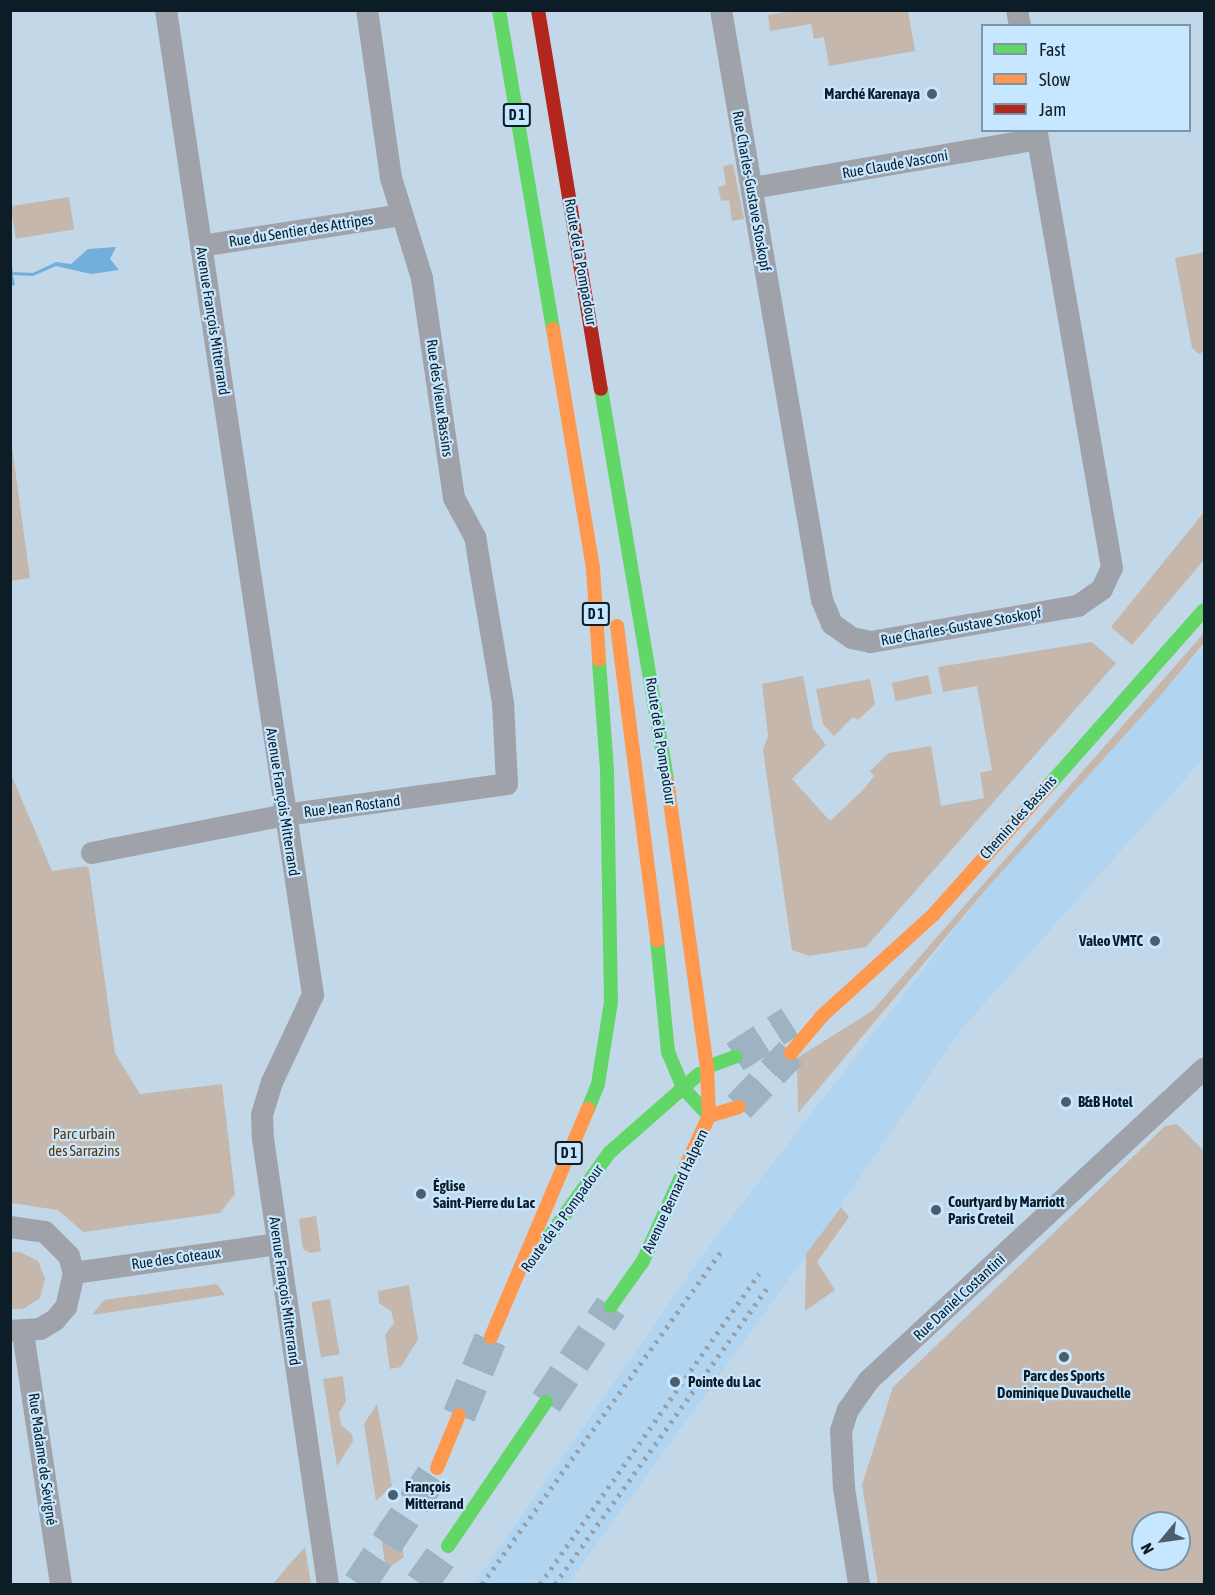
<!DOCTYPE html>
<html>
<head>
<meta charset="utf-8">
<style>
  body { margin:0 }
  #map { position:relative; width:1215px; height:1595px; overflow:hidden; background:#c2d8e9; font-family:"Asap Condensed",sans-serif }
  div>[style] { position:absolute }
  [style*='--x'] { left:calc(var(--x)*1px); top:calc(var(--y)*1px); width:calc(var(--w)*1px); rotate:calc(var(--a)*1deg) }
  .built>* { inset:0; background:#b1d5f0 }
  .green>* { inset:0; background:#c5b7ab; transform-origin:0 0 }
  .water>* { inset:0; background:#72afda }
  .secondary-tunnel>* { height:32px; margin-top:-16px; transform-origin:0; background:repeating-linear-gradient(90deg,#9eb3c2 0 32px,transparent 0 48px) }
  .primary-tunnel>* { height:33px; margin-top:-16.5px; transform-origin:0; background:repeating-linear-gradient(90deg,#9eb3c2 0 33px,transparent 0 49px) }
  .street>* { height:22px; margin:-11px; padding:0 11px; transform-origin:11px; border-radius:11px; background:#a0a2a9 }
  .fast>* { height:14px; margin:-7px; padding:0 7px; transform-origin:7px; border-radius:7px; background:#63d668 }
  .slow>* { height:14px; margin:-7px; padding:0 7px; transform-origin:7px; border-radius:7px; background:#ff974d }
  .jam>* { height:14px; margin:-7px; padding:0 7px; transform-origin:7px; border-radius:7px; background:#b3261e }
  .rail>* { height:4.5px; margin-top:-2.25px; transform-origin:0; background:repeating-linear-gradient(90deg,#98a1aa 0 3px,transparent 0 9px) }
  .dots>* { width:16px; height:16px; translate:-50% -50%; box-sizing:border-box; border:3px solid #c6e7ff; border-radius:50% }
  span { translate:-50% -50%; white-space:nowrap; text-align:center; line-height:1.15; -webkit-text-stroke:4.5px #c6e7ff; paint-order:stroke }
  .shield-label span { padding:2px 4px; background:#c6e7ff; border:2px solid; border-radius:4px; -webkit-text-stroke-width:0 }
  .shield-label { font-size:14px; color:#0d1d27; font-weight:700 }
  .poi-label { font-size:15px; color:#0d1d27; font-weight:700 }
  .right { translate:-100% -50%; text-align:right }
  .left { translate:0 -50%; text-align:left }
  .street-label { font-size:15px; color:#0d1d27 }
  .park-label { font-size:15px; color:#613504 }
  .frame { position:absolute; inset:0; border:12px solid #0d1d27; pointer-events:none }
  .legend { position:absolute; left:981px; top:24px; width:210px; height:108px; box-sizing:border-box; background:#c6e7ff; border:2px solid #7c96a9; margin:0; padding:8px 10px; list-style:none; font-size:18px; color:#0d1d27 }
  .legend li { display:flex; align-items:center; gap:12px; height:30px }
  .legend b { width:30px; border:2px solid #7c96a9 }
  .north { position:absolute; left:1131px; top:1511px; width:60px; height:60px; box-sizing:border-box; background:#c6e7ff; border:2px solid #7c96a9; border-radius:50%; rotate:241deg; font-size:16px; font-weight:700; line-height:24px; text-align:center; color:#0d1d27 }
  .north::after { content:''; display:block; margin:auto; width:21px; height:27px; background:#4c5e6b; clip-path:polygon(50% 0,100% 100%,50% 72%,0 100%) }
</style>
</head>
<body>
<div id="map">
  <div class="built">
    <div style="clip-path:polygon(1204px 647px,1204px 758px,960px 1031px,811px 1249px,568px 1584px,474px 1584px,704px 1253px,803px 1124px,988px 887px)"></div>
  </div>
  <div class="green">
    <div style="clip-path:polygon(793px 11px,908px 11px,915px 51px,829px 66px,824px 37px,814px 39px,811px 24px,770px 31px,768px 15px)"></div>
    <div style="clip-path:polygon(733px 164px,744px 219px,732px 221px,729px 200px,721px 201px,718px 187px,726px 185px,723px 166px)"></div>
    <div style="left:69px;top:197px;width:33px;height:59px;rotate:81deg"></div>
    <div style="clip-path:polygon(1204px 252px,1204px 351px,1199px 354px,1192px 348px,1175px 258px)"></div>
    <div style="clip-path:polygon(12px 447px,30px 578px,11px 581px,10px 448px)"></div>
    <div style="clip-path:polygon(1204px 512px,1204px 560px,1132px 645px,1111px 627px)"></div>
    <div style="clip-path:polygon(1204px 633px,1204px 643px,1161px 695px,988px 887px,798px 1113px,797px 1058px,872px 1011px)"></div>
    <div style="clip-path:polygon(1092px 642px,1116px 663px,866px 947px,809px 956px,792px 950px,763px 750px,768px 736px,762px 684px,803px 676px,813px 728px,826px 745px,792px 779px,830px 821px,864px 789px,874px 776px,870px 771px,889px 753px,931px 746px,941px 806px,984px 798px,980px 773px,992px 770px,977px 686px,943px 692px,938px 667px)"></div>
    <div style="left:928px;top:675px;width:19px;height:37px;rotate:78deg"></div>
    <div style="clip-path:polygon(870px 679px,875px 704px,858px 720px,853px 717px,834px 736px,823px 724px,816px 689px)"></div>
    <div style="clip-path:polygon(11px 774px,52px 871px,86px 866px,89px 869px,115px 1053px,140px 1094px,222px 1084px,235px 1194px,220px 1213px,83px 1232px,58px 1210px,11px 1203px)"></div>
    <div style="clip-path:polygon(evenodd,1177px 1124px,1204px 1151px,1204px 1584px,878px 1584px,862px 1485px,893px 1387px,1165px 1126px,1177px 1124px,1143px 1523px,1179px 1523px,1179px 1559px,1143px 1559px,1143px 1523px)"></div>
    <div style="clip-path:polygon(841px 1207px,849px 1217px,817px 1262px,835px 1290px,805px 1311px,806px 1254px)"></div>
    <div style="clip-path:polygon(316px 1216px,321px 1251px,310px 1253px,303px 1249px,299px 1219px)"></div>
    <div style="clip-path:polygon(11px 1252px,20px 1252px,38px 1261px,45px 1279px,40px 1298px,23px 1309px,11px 1309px)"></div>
    <div style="clip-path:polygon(217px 1284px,225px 1295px,92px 1315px,104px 1300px)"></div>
    <div style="clip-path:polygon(409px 1285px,418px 1339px,401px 1367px,390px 1369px,385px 1335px,394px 1323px,391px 1311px,379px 1303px,378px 1291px)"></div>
    <div style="left:330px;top:1299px;width:56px;height:19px;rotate:80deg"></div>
    <div style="clip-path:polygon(343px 1376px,346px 1401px,339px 1413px,341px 1425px,352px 1434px,353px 1441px,337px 1466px,323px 1379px)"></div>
    <div style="clip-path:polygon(377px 1404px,392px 1486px,376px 1501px,364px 1424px)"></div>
    <div style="clip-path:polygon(396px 1510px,404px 1557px,386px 1570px,379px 1523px)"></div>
    <div style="clip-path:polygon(305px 1547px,311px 1584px,273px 1584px,288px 1566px)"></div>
  </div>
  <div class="water">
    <div style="clip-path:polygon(116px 247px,110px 259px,119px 270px,91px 274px,56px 266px,33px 276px,13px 275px,15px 285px,11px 286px,11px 262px,13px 272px,33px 273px,56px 262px,71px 264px,88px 249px)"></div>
  </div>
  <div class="secondary-tunnel">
    <div style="--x:735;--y:1057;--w:65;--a:-32.5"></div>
    <div style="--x:739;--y:1107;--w:75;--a:-46.1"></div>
  </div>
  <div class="primary-tunnel">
    <div style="--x:546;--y:1402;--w:116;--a:-55.9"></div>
    <div style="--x:459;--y:1415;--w:84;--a:-67.7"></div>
    <div style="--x:359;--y:1584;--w:140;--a:-56.1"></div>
    <div style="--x:421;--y:1584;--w:47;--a:-54.6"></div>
  </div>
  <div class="street">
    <div style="--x:166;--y:10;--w:996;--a:81.51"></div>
    <div style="--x:313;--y:995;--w:96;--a:115.2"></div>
    <div style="--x:272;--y:1082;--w:34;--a:107"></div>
    <div style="--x:262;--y:1115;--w:24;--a:88"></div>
    <div style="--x:263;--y:1139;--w:450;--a:81.7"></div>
    <div style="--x:721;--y:10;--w:599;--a:80.29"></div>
    <div style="--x:822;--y:600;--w:26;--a:67"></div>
    <div style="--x:832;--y:624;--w:24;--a:35"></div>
    <div style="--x:852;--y:638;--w:19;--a:12"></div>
    <div style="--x:871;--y:642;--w:210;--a:-9.9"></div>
    <div style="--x:1078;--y:606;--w:29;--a:-35"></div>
    <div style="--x:1102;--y:589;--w:23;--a:-65"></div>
    <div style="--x:1112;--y:568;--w:445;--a:-99.8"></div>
    <div style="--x:1017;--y:10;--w:16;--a:79"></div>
    <div style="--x:752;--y:188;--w:290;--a:-9.7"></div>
    <div style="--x:201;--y:246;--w:202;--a:-8.8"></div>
    <div style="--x:92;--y:853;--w:197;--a:-11.1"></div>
    <div style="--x:285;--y:815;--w:224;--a:-7.9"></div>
    <div style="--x:507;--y:784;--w:81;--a:-92.8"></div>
    <div style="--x:503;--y:703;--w:138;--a:-99.6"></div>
    <div style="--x:480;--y:567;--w:30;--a:-99"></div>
    <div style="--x:475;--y:537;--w:44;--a:-118.3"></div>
    <div style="--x:454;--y:498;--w:222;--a:-98.3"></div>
    <div style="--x:422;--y:278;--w:105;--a:-107.2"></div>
    <div style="--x:391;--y:178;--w:170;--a:-98.1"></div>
    <div style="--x:10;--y:1227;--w:35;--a:8"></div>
    <div style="--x:45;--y:1232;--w:34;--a:45"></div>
    <div style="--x:69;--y:1256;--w:18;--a:74"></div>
    <div style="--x:74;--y:1273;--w:35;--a:103"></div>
    <div style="--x:66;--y:1307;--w:17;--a:130"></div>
    <div style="--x:55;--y:1320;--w:17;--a:149"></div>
    <div style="--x:40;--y:1329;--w:30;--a:176"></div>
    <div style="--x:74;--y:1273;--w:206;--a:-8.1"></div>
    <div style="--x:23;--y:1333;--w:254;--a:81.4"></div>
    <div style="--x:859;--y:1584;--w:97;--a:-98.9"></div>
    <div style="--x:844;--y:1488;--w:57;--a:-93"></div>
    <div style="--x:841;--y:1431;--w:22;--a:-72"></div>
    <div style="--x:848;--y:1410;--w:35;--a:-55"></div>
    <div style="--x:868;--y:1381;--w:459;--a:-42.9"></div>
  </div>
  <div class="fast">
    <div style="--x:499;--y:10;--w:324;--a:80.4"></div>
    <div style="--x:601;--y:389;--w:397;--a:80.4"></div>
    <div style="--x:1050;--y:784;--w:232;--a:-48.5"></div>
    <div style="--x:657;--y:940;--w:113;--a:84.4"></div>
    <div style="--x:668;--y:1052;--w:39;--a:67"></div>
    <div style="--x:683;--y:1088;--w:38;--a:47"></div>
    <div style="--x:707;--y:1067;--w:30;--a:-20"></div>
    <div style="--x:588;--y:1109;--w:27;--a:-68"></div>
    <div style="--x:598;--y:1084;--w:83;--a:-81"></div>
    <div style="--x:611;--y:1002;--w:232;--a:-91"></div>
    <div style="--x:607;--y:770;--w:110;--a:-94.2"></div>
    <div style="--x:548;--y:1238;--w:105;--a:-54.3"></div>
    <div style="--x:609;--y:1153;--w:120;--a:-41.3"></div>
    <div style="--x:611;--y:1306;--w:55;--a:-54.6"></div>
    <div style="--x:643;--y:1261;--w:102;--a:-65.7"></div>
    <div style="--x:448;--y:1546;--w:174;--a:-55.8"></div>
  </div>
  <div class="slow">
    <div style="--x:553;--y:329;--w:243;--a:80.5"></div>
    <div style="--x:593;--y:569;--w:91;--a:86.2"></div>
    <div style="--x:617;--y:626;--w:317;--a:82.7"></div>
    <div style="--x:667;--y:780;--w:290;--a:82.1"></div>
    <div style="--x:707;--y:1067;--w:49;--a:87.7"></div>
    <div style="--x:709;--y:1116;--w:57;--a:114.8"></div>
    <div style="--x:791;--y:1053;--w:48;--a:-50"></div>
    <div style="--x:822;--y:1016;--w:151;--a:-42.3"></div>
    <div style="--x:934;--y:914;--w:174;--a:-48.3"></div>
    <div style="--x:709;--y:1116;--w:31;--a:-17"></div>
    <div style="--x:491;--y:1337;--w:248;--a:-67"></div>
    <div style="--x:437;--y:1468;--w:57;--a:-67.5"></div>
  </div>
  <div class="jam">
    <div style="--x:538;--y:10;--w:384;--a:80.6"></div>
  </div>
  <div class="rail">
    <div style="--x:482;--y:1584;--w:413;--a:-54.3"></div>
    <div style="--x:540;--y:1584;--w:380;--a:-54.8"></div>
    <div style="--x:555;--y:1584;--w:368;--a:-54.4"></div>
  </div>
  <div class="dots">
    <div style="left:932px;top:94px;background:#4c5e6b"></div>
    <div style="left:1155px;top:941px;background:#4c5e6b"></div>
    <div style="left:1066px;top:1102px;background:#4c5e6b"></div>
    <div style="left:421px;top:1194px;background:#4c5e6b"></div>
    <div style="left:936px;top:1210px;background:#4c5e6b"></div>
    <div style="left:1064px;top:1357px;background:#4c5e6b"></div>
    <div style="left:675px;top:1382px;background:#4c5e6b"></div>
    <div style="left:393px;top:1495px;background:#4c5e6b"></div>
  </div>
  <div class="shield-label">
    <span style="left:517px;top:115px">D 1</span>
    <span style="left:596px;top:614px">D 1</span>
    <span style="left:569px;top:1153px">D 1</span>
  </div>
  <div class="poi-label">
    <span class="right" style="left:920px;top:94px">Marché Karenaya</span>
    <span class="right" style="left:1143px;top:941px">Valeo VMTC</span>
    <span class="left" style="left:1078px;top:1102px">B&amp;B Hotel</span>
    <span class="left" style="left:433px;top:1194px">Église<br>Saint-Pierre du Lac</span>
    <span class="left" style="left:948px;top:1210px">Courtyard by Marriott<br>Paris Creteil</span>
    <span style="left:1064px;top:1384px">Parc des Sports<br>Dominique Duvauchelle</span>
    <span class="left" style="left:688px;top:1382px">Pointe du Lac</span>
    <span class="left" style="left:405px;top:1495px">François<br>Mitterrand</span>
  </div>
  <div class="street-label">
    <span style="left:895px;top:164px;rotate:-10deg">Rue Claude Vasconi</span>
    <span style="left:752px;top:191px;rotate:80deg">Rue Charles-Gustave Stoskopf</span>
    <span style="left:301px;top:230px;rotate:-9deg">Rue du Sentier des Attripes</span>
    <span style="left:581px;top:262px;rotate:80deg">Route de la Pompadour</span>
    <span style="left:213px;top:321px;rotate:81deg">Avenue François Mitterrand</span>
    <span style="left:440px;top:398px;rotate:82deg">Rue des Vieux Bassins</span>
    <span style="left:961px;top:626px;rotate:-10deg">Rue Charles-Gustave Stoskopf</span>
    <span style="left:661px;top:741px;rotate:81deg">Route de la Pompadour</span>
    <span style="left:283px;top:802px;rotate:81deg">Avenue François Mitterrand</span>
    <span style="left:352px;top:806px;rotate:-7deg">Rue Jean Rostand</span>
    <span style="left:1018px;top:817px;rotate:-48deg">Chemin des Bassins</span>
    <span style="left:675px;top:1191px;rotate:-65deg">Avenue Bernard Halpern</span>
    <span style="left:562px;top:1218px;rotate:-54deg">Route de la Pompadour</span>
    <span style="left:176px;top:1258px;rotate:-8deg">Rue des Coteaux</span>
    <span style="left:285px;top:1291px;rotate:82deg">Avenue François Mitterrand</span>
    <span style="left:959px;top:1297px;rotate:-43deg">Rue Daniel Costantini</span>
    <span style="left:43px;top:1459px;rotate:82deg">Rue Madame de Sévigné</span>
  </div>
  <div class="park-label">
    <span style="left:84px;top:1142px">Parc urbain<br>des Sarrazins</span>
  </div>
  <div class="frame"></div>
  <ul class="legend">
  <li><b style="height:8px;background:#63d668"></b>Fast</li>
  <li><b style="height:8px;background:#ff974d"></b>Slow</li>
  <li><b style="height:8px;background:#b3261e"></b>Jam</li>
  </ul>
  <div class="north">N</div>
</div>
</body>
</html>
